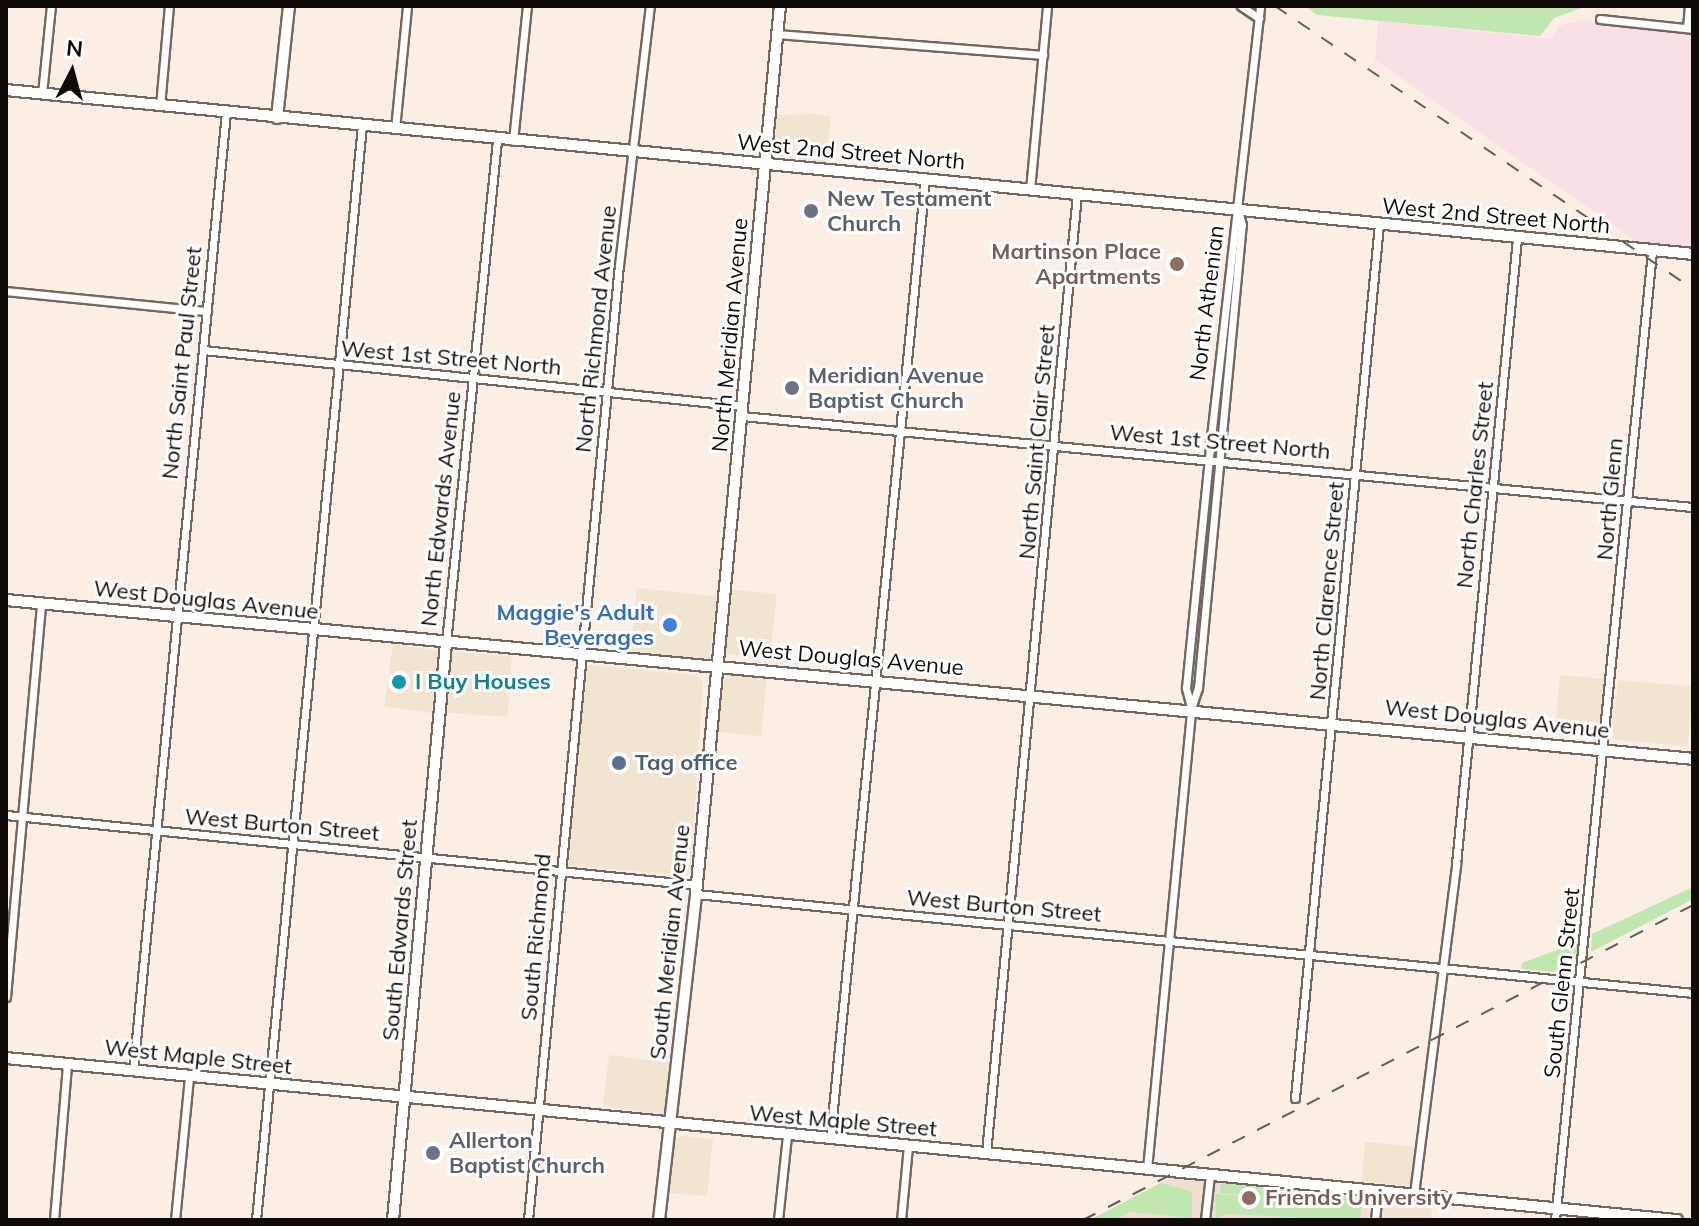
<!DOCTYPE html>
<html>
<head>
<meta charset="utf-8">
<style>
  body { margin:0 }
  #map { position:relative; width:1699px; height:1226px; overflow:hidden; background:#fbeee5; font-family:Mulish,sans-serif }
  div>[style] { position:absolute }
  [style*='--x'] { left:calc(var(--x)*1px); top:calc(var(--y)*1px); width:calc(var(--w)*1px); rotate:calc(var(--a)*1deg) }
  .commercial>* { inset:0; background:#f1e5d1; transform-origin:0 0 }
  .industrial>* { inset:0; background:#f9dfe6 }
  .built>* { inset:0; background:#f0ded1 }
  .green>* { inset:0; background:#bfe7af; transform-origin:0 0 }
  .roads { filter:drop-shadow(2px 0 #736861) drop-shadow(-2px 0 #736861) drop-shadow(0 2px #736861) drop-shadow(0 -2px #736861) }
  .street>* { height:7px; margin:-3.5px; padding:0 3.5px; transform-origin:3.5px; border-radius:3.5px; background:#fff }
  .secondary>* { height:10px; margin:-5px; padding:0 5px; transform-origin:5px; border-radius:5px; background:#fff }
  .rail>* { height:2px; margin-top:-1px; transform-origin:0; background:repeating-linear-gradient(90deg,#655d59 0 14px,transparent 0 28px) }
  .dots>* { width:22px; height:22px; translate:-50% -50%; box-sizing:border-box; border:4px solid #fff; border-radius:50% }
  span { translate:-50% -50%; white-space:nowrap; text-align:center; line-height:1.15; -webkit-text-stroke:6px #fff; paint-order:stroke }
  .street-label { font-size:22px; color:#100b09 }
  .worship-label { font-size:22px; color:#5b616d; font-weight:700 }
  .left { translate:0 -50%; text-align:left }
  .education-label { font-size:22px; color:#785e54; font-weight:700 }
  .right { translate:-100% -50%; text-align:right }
  .shop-label { font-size:22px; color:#366cbe; font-weight:700 }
  .culture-label { font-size:22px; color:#0d838f; font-weight:700 }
  .service-label { font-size:22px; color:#4e5e75; font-weight:700 }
  .frame { position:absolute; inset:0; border:8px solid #100b09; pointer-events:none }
  .north { position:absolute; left:32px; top:32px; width:80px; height:80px; -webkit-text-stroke:6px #fff; paint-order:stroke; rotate:6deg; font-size:22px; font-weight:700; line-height:32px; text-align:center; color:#100b09 }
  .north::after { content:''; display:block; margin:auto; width:28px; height:36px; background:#100b09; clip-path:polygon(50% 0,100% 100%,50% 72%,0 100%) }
</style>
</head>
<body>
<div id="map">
  <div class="commercial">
    <div style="clip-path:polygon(813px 114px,831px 116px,826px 163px,774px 155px,776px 115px)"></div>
    <div style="left:637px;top:588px;width:80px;height:65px;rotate:6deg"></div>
    <div style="left:730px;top:589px;width:47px;height:65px;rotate:6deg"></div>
    <div style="left:393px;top:644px;width:48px;height:63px;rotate:8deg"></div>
    <div style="left:452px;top:652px;width:60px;height:61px;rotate:4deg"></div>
    <div style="clip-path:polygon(590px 665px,695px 675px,703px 681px,691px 870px,686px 876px,566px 865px,584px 668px)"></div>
    <div style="clip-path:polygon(728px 675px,767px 675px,761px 736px,717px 732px,722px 683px)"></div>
    <div style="left:1560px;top:675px;width:44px;height:60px;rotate:5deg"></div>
    <div style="left:1618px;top:680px;width:75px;height:60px;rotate:5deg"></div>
    <div style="left:609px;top:1055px;width:62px;height:52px;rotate:7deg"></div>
    <div style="clip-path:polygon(681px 1136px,713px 1139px,707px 1196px,670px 1193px,675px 1140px)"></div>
    <div style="left:1365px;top:1142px;width:50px;height:40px;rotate:5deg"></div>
    <div style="clip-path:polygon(1388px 1200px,1432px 1203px,1431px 1220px,1380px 1220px,1381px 1206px)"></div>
  </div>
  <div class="industrial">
    <div style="clip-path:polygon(1582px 20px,1693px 32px,1693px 248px,1639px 243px,1375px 60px,1378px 21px,1552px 39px,1559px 26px)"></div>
  </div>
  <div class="built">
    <div style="clip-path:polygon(1172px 1177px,1365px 1197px,1370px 1202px,1368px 1220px,1090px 1220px)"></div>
  </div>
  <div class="green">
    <div style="clip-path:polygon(1305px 6px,1587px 6px,1554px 18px,1540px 36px,1317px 15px)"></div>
    <div style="clip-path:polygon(1693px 887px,1693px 899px,1591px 952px,1592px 934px)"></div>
    <div style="clip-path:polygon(1581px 941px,1578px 959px,1553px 972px,1521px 969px,1522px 963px)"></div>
    <div style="clip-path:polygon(1161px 1183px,1192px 1192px,1192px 1218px,1130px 1212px,1115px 1220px,1090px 1220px)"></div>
    <div style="left:1221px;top:1183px;width:145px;height:10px;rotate:6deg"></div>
    <div style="clip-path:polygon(1215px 1194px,1361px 1207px,1360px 1220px,1225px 1214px,1216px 1220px)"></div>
  </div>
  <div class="roads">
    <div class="street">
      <div style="--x:1241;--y:6;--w:22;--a:34"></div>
      <div style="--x:1600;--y:19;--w:94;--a:6.1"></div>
      <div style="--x:1687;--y:28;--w:22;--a:-85"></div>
      <div style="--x:777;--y:34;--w:267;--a:4.5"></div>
      <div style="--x:42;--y:94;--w:88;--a:-84.2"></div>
      <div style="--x:160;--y:106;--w:100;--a:-84.9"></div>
      <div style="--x:395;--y:129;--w:124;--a:-84.4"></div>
      <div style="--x:513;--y:141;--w:136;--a:-84.1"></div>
      <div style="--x:1030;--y:190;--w:185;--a:-84.7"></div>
      <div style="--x:6;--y:291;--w:202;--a:5.7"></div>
      <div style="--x:203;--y:350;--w:543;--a:5.92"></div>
      <div style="--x:742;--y:416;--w:955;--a:5.47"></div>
      <div style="--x:446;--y:643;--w:506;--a:-84.21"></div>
      <div style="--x:1191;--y:707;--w:20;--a:-105"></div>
      <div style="--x:1186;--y:688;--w:243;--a:-84.3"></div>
      <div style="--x:1210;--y:446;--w:443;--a:-83.5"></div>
      <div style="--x:6;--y:815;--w:695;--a:5.78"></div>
      <div style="--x:696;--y:894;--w:1002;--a:5.67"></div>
      <div style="--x:6;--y:997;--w:395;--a:-84.9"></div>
      <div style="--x:133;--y:1071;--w:963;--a:-84.46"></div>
      <div style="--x:1295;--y:1098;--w:878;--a:-84.51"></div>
      <div style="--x:830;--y:1139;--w:965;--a:-84.35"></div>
      <div style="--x:986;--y:1153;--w:963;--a:-84.58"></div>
      <div style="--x:1147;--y:1169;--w:462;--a:-84.5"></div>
      <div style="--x:1191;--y:709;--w:22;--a:-72"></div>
      <div style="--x:1198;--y:688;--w:465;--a:-84.6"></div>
      <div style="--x:1242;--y:225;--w:16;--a:-105"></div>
      <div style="--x:1414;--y:1194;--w:333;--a:-82.7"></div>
      <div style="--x:1456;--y:864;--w:629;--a:-84.43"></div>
      <div style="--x:54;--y:1220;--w:157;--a:-85.2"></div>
      <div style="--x:175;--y:1220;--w:145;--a:-84.4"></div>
      <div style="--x:256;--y:1220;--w:1099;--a:-84.47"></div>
      <div style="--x:528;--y:1220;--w:959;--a:-84.56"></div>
      <div style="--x:619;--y:265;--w:261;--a:-83.2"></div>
      <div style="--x:778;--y:1220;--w:84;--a:-83.9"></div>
      <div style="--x:901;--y:1220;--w:74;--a:-84.6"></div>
      <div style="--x:1205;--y:1220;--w:45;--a:-83.7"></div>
      <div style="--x:1375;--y:1220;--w:29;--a:-84"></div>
      <div style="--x:1555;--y:1220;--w:974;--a:-84.28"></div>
    </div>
    <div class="secondary">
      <div style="--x:6;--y:90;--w:1695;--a:5.55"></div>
      <div style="--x:277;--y:118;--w:113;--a:-83.9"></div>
      <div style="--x:6;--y:600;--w:1694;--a:5.38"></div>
      <div style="--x:6;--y:1058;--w:1679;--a:5.54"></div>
      <div style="--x:393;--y:1220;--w:579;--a:-84.75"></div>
      <div style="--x:659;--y:1220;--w:328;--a:-83.5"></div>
      <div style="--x:696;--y:894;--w:892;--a:-84.6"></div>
    </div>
  </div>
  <div class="rail">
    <div style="--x:1275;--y:6;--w:505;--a:34.1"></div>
    <div style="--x:1083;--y:1220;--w:687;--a:-27.31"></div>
  </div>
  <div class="dots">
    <div style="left:811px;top:211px;background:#6b7280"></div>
    <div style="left:1177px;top:264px;background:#8d6e63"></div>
    <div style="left:792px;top:388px;background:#6b7280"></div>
    <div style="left:670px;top:625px;background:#3f7fe0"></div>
    <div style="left:399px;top:682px;background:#0f9aa8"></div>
    <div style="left:619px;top:763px;background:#5c6f8a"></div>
    <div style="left:433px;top:1153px;background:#6b7280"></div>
    <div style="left:1249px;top:1198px;background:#8d6e63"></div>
  </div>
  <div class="street-label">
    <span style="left:851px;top:152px;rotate:5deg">West 2nd Street North</span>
    <span style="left:1496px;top:216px;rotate:5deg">West 2nd Street North</span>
    <span style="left:1207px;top:303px;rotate:-83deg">North Athenian</span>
    <span style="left:596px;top:329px;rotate:-84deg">North Richmond Avenue</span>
    <span style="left:730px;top:335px;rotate:-85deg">North Meridian Avenue</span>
    <span style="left:451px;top:358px;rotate:5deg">West 1st Street North</span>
    <span style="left:182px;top:363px;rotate:-84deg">North Saint Paul Street</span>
    <span style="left:1037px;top:442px;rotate:-85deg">North Saint Clair Street</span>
    <span style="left:1220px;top:442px;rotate:5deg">West 1st Street North</span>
    <span style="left:1475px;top:485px;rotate:-84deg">North Charles Street</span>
    <span style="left:1610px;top:499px;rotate:-85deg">North Glenn</span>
    <span style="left:441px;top:509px;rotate:-84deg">North Edwards Avenue</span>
    <span style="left:1327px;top:591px;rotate:-85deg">North Clarence Street</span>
    <span style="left:206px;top:600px;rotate:6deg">West Douglas Avenue</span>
    <span style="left:851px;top:658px;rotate:5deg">West Douglas Avenue</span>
    <span style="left:1497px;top:719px;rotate:6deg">West Douglas Avenue</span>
    <span style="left:282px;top:825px;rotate:5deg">West Burton Street</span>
    <span style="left:1004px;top:906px;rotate:5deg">West Burton Street</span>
    <span style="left:400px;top:930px;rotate:-85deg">South Edwards Street</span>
    <span style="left:536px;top:937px;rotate:-85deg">South Richmond</span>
    <span style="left:670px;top:942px;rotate:-84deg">South Meridian Avenue</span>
    <span style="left:1562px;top:983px;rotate:-84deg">South Glenn Street</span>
    <span style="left:198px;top:1057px;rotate:6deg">West Maple Street</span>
    <span style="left:843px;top:1121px;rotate:5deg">West Maple Street</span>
  </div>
  <div class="worship-label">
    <span class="left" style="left:827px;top:211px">New Testament<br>Church</span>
    <span class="left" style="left:808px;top:388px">Meridian Avenue<br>Baptist Church</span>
    <span class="left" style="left:449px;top:1153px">Allerton<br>Baptist Church</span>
  </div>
  <div class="education-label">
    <span class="right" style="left:1161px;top:264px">Martinson Place<br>Apartments</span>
    <span class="left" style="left:1265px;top:1198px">Friends University</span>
  </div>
  <div class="shop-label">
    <span class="right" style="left:654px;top:625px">Maggie's Adult<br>Beverages</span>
  </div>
  <div class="culture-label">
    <span class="left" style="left:415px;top:682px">I Buy Houses</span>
  </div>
  <div class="service-label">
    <span class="left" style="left:635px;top:763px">Tag office</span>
  </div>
  <div class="frame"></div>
  <div class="north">N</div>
</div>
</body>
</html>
